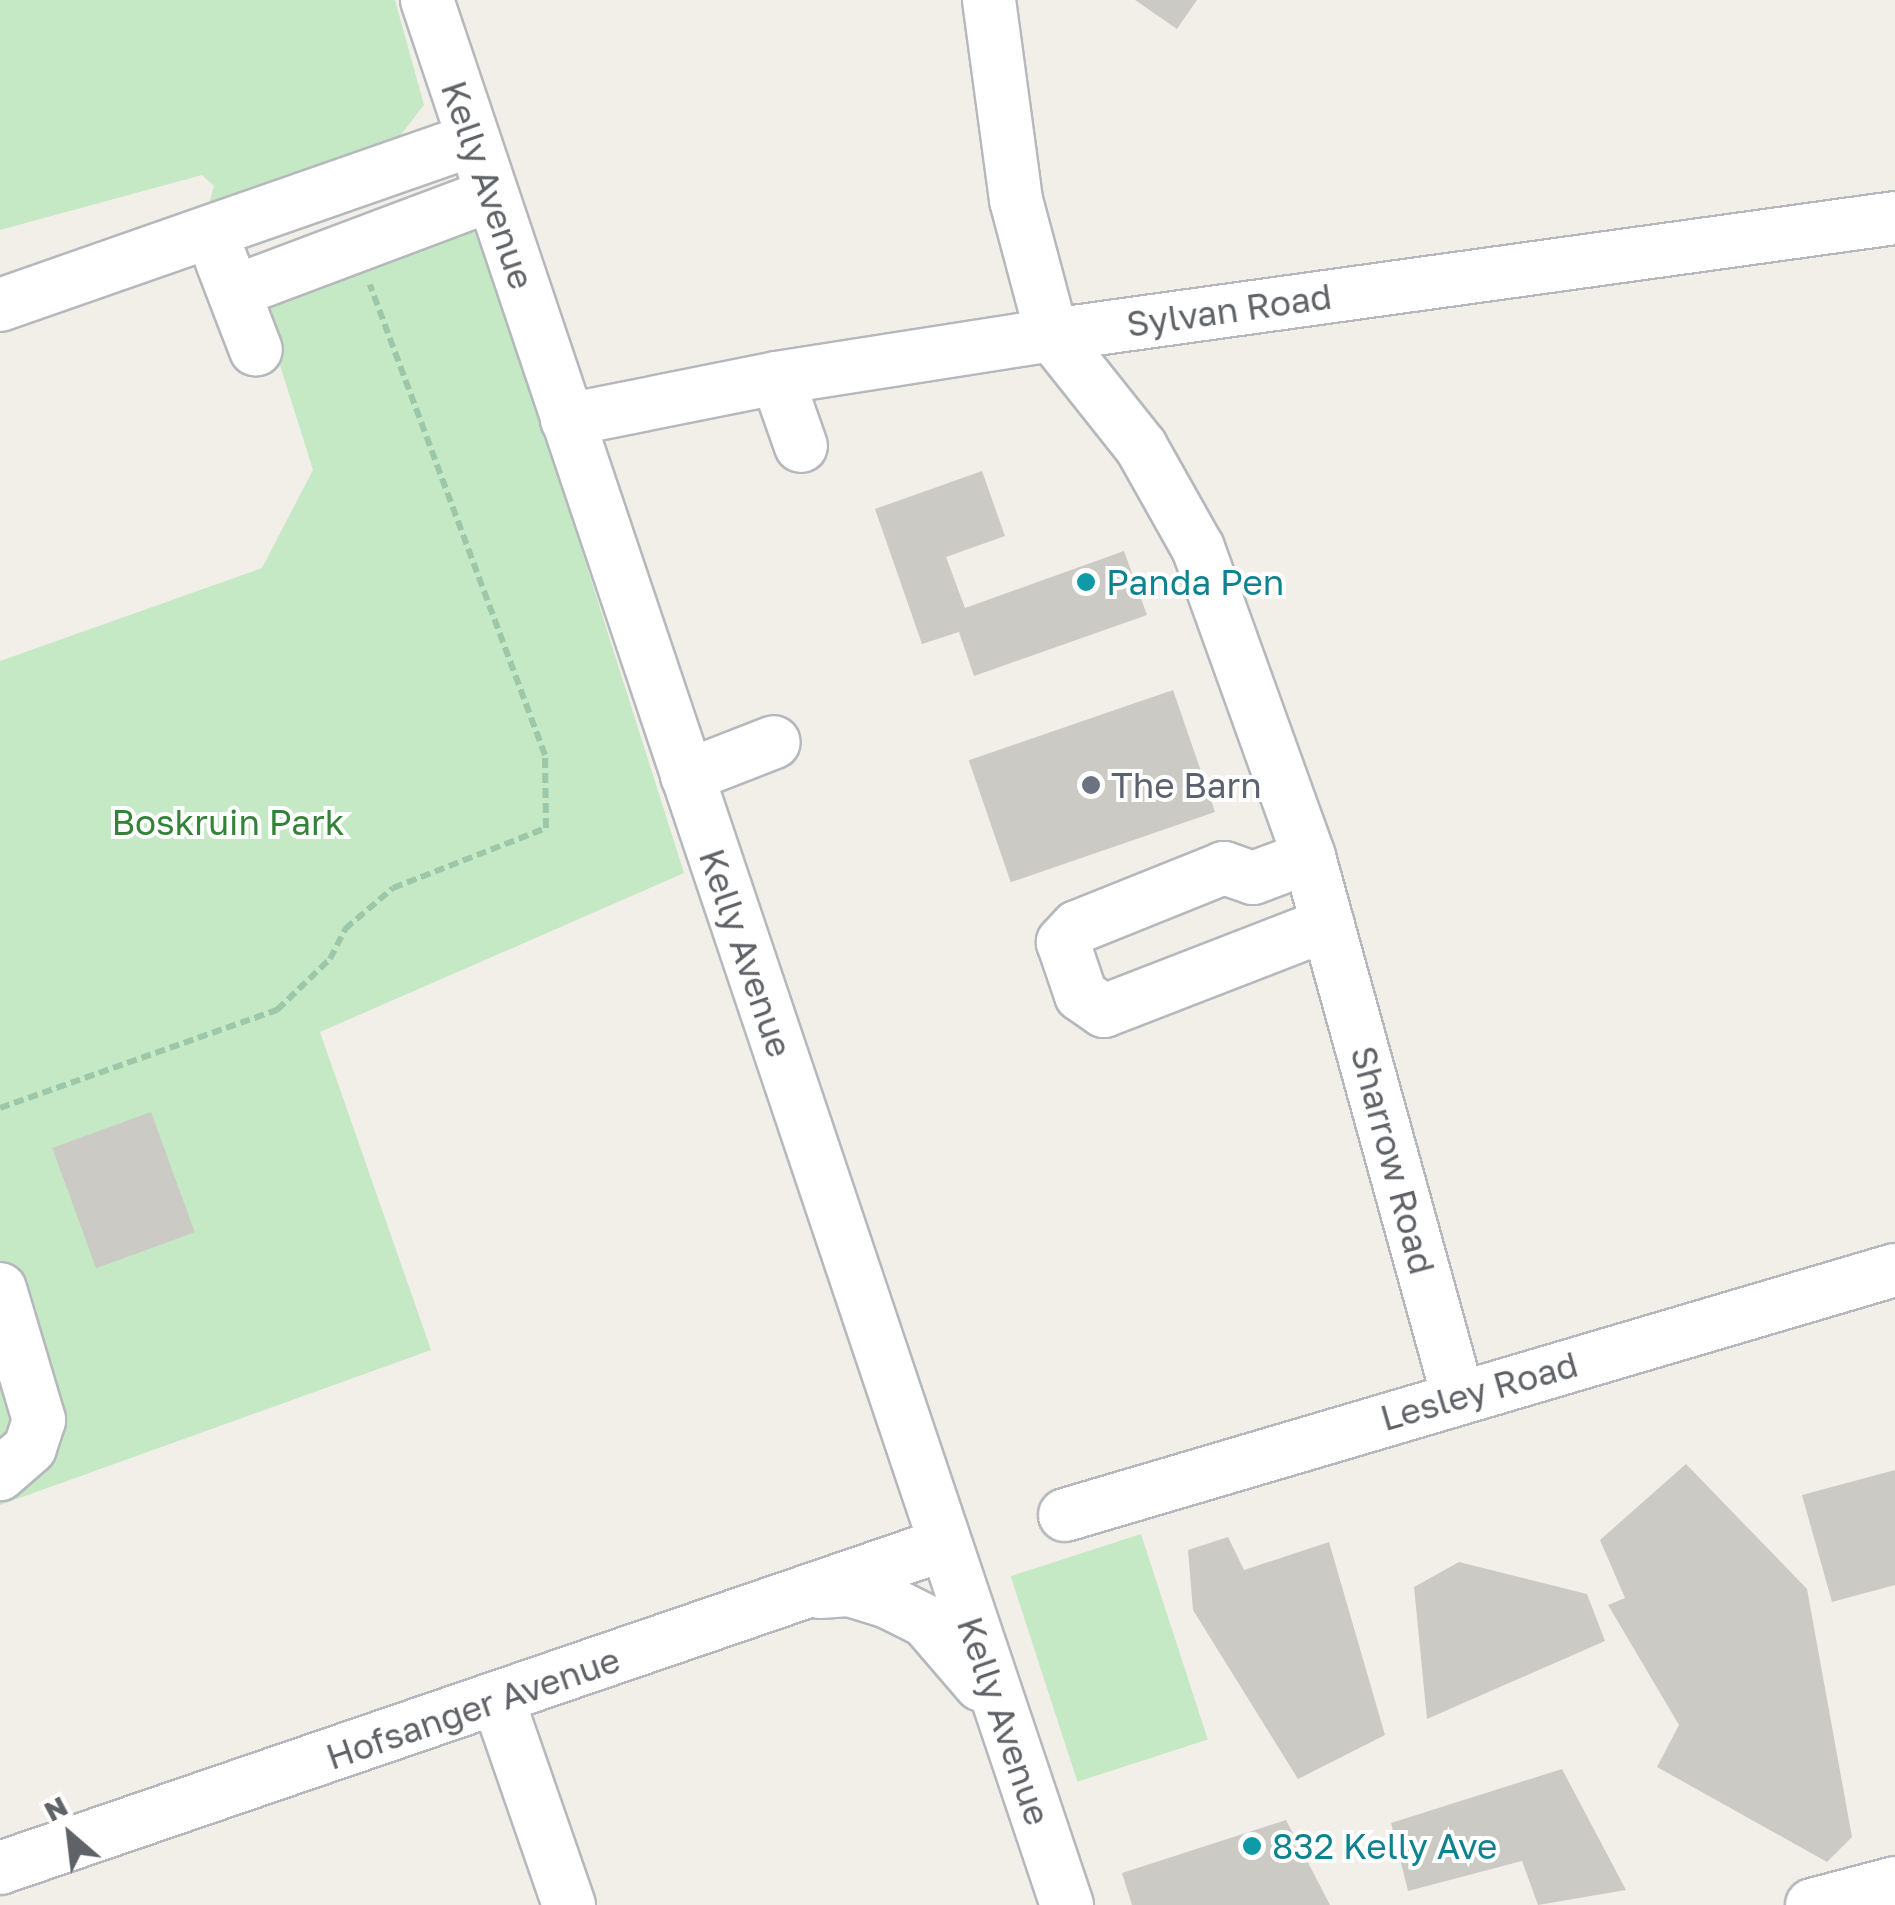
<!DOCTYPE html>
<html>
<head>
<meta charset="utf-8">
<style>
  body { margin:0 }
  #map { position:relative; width:1895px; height:1905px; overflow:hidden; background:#f1efe8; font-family:"Golos Text",sans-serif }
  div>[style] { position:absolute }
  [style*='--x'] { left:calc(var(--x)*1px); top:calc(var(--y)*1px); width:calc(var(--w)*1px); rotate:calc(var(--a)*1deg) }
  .green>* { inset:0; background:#c5e8c5; transform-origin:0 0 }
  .building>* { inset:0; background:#cccac5; transform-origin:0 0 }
  .path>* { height:6px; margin-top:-3px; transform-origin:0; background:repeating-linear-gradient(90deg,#9cc7a9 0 10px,transparent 0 15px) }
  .roads { filter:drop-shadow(2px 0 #b5b8bc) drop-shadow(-2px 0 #b5b8bc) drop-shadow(0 2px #b5b8bc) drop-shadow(0 -2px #b5b8bc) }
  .minor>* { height:52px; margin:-26px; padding:0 26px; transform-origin:26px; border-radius:26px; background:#fff }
  .dots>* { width:28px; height:28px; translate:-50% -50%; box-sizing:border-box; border:5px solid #fff; border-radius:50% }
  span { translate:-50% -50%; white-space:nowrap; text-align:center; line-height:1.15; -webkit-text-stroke:8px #fff; paint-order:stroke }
  .street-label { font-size:35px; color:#5f6368 }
  .culture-label { font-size:35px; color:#0d838f }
  .left { translate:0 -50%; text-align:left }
  .worship-label { font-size:35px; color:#5b616d }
  .park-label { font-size:35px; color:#348238 }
  .north { position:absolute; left:20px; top:1785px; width:100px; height:100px; -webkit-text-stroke:8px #fff; paint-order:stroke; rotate:332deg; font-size:28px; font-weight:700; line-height:40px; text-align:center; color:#5f6368 }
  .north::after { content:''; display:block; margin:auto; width:35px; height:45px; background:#5f6368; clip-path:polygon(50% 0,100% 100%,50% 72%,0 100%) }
</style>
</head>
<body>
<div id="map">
  <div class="green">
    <div style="clip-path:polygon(0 0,395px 0,424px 105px,399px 137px,208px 207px,214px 186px,202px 175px,0 230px)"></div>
    <div style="clip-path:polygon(475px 214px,684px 873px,320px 1032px,431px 1350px,0 1505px,0 661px,262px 568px,313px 470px,258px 295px)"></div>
    <div style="left:1141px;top:1534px;width:216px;height:137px;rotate:72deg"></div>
  </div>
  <div class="building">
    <div style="clip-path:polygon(1135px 0,1197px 0,1177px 29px)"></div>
    <div style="clip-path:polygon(982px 471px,1005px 536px,946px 557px,965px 608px,1124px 551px,1147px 615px,974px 676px,959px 632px,922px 644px,875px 509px)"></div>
    <div style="left:1173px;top:690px;width:129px;height:216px;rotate:71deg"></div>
    <div style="left:151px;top:1112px;width:128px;height:105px;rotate:70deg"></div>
    <div style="clip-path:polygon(1686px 1464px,1807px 1589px,1852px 1837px,1827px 1862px,1657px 1767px,1679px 1725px,1608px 1605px,1625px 1598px,1600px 1540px)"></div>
    <div style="clip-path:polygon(1895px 1470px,1895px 1585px,1832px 1602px,1802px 1495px)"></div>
    <div style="clip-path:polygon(1228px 1537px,1244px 1570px,1329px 1542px,1385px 1735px,1298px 1779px,1193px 1610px,1188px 1550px)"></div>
    <div style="clip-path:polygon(1459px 1562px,1587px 1594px,1605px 1641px,1427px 1719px,1414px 1587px)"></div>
    <div style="clip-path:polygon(1562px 1769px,1626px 1890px,1538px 1905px,1522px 1861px,1408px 1891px,1391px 1823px)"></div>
    <div style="clip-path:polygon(1286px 1820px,1330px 1905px,1132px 1905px,1122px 1873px)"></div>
  </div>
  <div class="path">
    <div style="--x:0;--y:1108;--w:294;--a:-19.5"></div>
    <div style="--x:277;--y:1010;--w:74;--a:-43.9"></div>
    <div style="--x:330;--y:959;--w:34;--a:-63"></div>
    <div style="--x:345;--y:929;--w:63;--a:-40.5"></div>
    <div style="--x:393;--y:888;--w:164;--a:-21.4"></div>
    <div style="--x:546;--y:828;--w:73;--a:-90.8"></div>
    <div style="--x:545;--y:755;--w:502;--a:-110.42"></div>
  </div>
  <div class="roads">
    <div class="minor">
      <div style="--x:427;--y:0;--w:2010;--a:71.43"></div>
      <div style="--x:989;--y:0;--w:202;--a:82.3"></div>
      <div style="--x:1016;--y:200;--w:140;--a:75.1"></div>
      <div style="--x:1052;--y:335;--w:143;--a:51.5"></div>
      <div style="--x:1141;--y:447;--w:116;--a:60.6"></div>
      <div style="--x:1198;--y:548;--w:328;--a:70.2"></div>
      <div style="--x:1309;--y:857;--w:559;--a:74.55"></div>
      <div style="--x:221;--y:259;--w:97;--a:69"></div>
      <div style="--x:236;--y:291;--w:273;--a:-20.6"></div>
      <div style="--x:0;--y:305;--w:500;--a:-19.27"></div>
      <div style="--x:777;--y:378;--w:72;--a:70.6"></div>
      <div style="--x:567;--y:420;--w:214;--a:-11.3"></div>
      <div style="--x:777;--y:378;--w:278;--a:-8.9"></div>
      <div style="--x:1052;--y:335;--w:851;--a:-7.9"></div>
      <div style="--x:687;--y:776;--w:93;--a:-21.3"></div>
      <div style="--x:1309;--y:857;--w:60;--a:159.4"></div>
      <div style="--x:1253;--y:878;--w:31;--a:-161"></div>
      <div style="--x:1224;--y:868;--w:158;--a:158.1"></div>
      <div style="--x:1077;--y:927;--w:21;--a:133"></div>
      <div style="--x:1063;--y:942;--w:56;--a:71.2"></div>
      <div style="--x:1081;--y:995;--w:28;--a:35"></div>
      <div style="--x:1104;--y:1011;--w:240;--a:-21.2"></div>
      <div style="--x:0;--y:1289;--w:137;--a:73.4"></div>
      <div style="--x:39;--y:1420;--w:29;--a:108"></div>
      <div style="--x:30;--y:1448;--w:40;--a:139"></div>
      <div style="--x:1065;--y:1515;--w:865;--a:-16.45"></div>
      <div style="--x:820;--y:1592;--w:29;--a:-4"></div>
      <div style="--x:849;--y:1590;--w:39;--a:17"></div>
      <div style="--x:886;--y:1601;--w:45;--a:26.6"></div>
      <div style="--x:926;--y:1621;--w:84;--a:49.3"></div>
      <div style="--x:498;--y:1700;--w:217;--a:70.9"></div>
      <div style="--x:0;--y:1868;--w:999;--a:-18.92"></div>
      <div style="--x:1812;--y:1905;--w:86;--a:-14.8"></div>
    </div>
  </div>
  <div class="dots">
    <div style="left:1086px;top:582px;background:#0f9aa8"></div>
    <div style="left:1091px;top:785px;background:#6b7280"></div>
    <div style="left:1252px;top:1846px;background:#0f9aa8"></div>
  </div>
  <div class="street-label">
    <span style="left:488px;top:185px;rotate:71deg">Kelly Avenue</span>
    <span style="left:1229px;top:310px;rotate:-8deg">Sylvan Road</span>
    <span style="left:746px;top:953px;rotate:71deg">Kelly Avenue</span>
    <span style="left:1393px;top:1160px;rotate:75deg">Sharrow Road</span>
    <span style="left:1479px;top:1391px;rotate:-16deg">Lesley Road</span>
    <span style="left:473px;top:1708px;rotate:-19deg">Hofsanger Avenue</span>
    <span style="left:1004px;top:1721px;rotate:71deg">Kelly Avenue</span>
  </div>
  <div class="culture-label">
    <span class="left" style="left:1106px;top:582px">Panda Pen</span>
    <span class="left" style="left:1272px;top:1846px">832 Kelly Ave</span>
  </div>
  <div class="worship-label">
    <span class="left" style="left:1111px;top:785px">The Barn</span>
  </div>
  <div class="park-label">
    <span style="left:228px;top:822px">Boskruin Park</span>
  </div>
  <div class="north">N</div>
</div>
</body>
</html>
